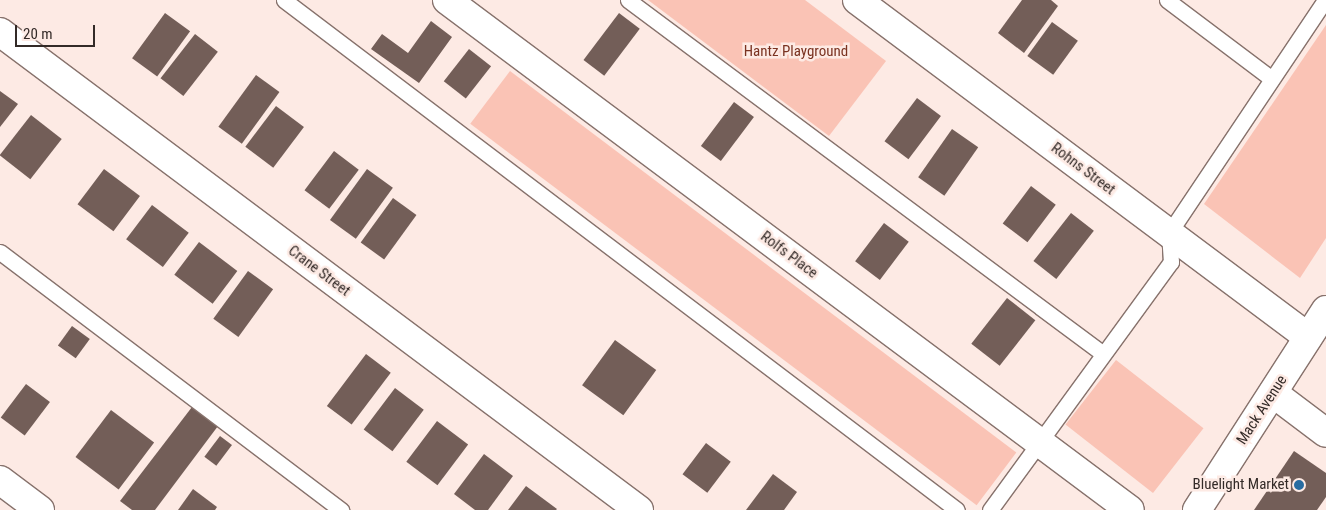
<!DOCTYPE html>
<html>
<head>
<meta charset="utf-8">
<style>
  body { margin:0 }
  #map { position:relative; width:1326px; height:510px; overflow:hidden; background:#fdeae4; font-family:"Roboto Condensed",sans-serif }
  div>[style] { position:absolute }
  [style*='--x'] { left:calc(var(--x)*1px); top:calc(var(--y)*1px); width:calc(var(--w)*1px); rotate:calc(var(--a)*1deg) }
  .green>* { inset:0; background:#fac3b5; transform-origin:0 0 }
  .building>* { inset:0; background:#735e58; transform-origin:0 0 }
  .roads { filter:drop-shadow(1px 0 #87726c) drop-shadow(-1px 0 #87726c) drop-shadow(0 1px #87726c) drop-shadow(0 -1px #87726c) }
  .service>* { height:15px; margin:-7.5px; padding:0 7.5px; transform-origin:7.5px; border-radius:7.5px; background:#fff }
  .minor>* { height:28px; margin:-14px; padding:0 14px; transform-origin:14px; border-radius:14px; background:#fff }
  .secondary>* { height:28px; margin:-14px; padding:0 14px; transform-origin:14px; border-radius:14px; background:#fff }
  .dots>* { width:14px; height:14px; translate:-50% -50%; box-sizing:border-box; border:2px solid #fdeae4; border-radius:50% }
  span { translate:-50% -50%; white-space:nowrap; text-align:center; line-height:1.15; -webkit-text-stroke:5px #fdeae4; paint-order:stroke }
  .park-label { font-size:15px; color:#7a3220 }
  .street-label { font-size:15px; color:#332a27 }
  .poi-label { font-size:15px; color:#332a27 }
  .right { translate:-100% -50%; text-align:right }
  .scale { position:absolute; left:15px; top:25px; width:80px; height:22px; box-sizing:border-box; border:2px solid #332a27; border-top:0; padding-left:6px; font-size:15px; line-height:18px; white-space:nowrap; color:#332a27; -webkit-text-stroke:4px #fdeae4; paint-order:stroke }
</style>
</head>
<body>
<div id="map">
  <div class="green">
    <div style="clip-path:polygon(648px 0,805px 0,886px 61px,829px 136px)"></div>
    <div style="clip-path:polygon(1326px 25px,1326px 238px,1300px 278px,1204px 204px)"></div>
    <div style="left:510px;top:71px;width:634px;height:66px;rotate:37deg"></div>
    <div style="left:1116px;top:360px;width:111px;height:82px;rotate:38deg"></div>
  </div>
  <div class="building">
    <div style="clip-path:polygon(1022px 0,1051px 0,1058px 6px,1024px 53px,998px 33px)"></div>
    <div style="left:165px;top:13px;width:31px;height:56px;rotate:36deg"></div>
    <div style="left:619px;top:13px;width:26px;height:59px;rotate:37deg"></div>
    <div style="clip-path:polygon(431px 21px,452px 37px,419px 83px,371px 49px,382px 34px,408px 53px)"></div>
    <div style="left:1052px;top:22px;width:32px;height:42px;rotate:36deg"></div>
    <div style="left:195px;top:34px;width:29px;height:56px;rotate:38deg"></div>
    <div style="left:469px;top:49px;width:28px;height:41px;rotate:38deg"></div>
    <div style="left:256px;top:75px;width:29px;height:64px;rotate:36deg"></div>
    <div style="clip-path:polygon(0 91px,18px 104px,0 127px)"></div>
    <div style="left:917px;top:98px;width:30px;height:54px;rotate:37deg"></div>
    <div style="left:734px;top:102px;width:25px;height:55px;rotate:37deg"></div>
    <div style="left:276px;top:106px;width:35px;height:51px;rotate:37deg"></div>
    <div style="left:31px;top:115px;width:39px;height:51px;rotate:38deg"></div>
    <div style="left:952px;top:129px;width:32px;height:59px;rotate:35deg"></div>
    <div style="left:334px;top:151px;width:31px;height:49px;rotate:37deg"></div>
    <div style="left:104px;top:169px;width:45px;height:44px;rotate:37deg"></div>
    <div style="left:367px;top:169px;width:32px;height:63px;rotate:36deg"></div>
    <div style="left:1031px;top:186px;width:31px;height:47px;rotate:37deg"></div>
    <div style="left:393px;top:198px;width:29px;height:55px;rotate:36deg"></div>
    <div style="left:152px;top:205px;width:46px;height:43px;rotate:37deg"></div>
    <div style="left:1071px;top:213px;width:29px;height:61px;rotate:38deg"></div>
    <div style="left:884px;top:223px;width:31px;height:48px;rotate:37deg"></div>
    <div style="left:199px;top:242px;width:48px;height:41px;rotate:37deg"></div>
    <div style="left:248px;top:271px;width:31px;height:59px;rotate:36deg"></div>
    <div style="left:1007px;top:298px;width:36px;height:58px;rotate:38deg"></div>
    <div style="left:72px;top:326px;width:22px;height:24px;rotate:36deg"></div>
    <div style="left:615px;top:340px;width:51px;height:56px;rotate:36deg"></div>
    <div style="left:366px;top:354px;width:31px;height:65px;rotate:37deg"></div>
    <div style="left:26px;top:384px;width:30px;height:42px;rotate:37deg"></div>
    <div style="left:395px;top:388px;width:36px;height:52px;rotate:37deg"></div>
    <div style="clip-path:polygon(192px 407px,218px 426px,155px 510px,132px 510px,120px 501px)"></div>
    <div style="left:111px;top:410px;width:54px;height:59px;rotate:37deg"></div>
    <div style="left:437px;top:421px;width:39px;height:51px;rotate:37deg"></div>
    <div style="left:220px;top:436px;width:15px;height:26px;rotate:37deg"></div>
    <div style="left:706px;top:443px;width:31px;height:39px;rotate:37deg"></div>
    <div style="clip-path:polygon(1294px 451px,1326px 473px,1326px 497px,1317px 510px,1254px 510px)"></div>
    <div style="clip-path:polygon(484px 454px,513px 476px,488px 510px,475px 510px,454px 494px)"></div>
    <div style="clip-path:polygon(773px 474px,797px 492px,784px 510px,746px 510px)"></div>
    <div style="clip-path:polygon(526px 486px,557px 509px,556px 510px,508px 510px)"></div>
    <div style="clip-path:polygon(193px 489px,217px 507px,215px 510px,178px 510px)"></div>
  </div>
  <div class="roads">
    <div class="service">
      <div style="--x:284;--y:0;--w:844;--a:37.15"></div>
      <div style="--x:628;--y:0;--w:591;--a:36.68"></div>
      <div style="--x:1167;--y:0;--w:131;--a:37"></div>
      <div style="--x:0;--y:252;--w:428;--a:37.1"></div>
      <div style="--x:990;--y:510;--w:307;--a:-53.9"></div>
      <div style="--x:1171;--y:262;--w:29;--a:-94"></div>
      <div style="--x:1169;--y:233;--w:280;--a:-56.2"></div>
    </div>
    <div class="minor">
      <div style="--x:447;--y:0;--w:852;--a:36.75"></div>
      <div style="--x:857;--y:0;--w:563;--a:36.77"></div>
      <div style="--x:0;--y:32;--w:798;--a:36.8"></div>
      <div style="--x:1273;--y:393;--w:66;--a:37"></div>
      <div style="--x:0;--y:480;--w:50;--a:36.9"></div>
    </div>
    <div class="secondary">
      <div style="--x:1197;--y:510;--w:238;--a:-57.2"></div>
    </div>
  </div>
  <div class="dots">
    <div style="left:1299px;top:485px;background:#276ca1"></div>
  </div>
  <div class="park-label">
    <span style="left:796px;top:52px">Hantz Playground</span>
  </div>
  <div class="street-label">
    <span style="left:1083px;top:169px;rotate:37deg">Rohns Street</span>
    <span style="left:789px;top:255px;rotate:37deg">Rolfs Place</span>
    <span style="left:319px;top:271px;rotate:37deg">Crane Street</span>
    <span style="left:1262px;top:410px;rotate:-57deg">Mack Avenue</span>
  </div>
  <div class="poi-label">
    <span class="right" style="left:1289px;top:485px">Bluelight Market</span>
  </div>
  <div class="scale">20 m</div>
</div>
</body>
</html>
